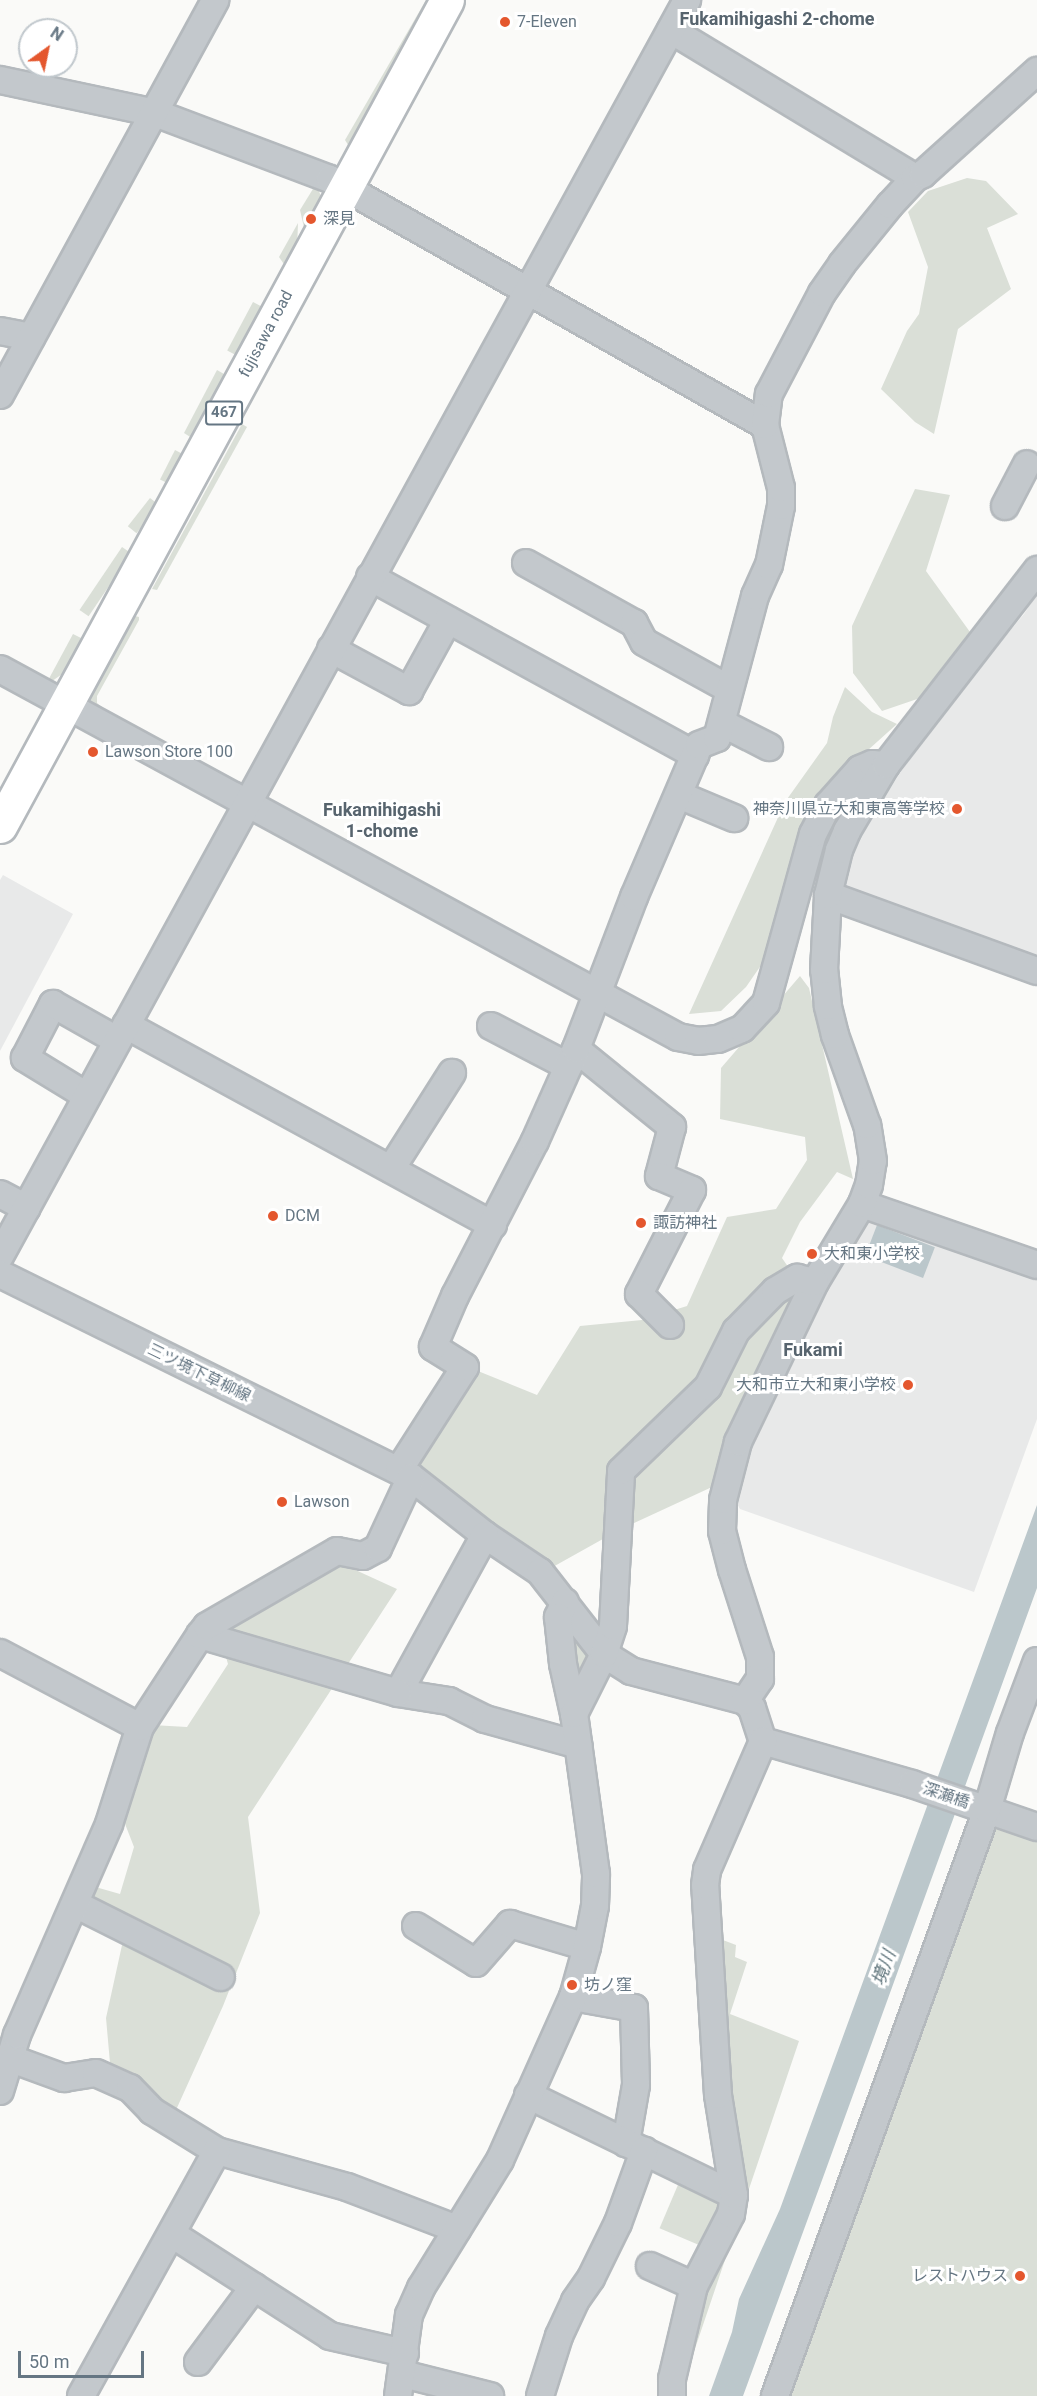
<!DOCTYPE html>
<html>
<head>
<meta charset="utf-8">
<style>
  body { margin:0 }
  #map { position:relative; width:1037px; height:2396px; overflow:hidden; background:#fafaf8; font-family:Roboto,"Noto Sans JP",sans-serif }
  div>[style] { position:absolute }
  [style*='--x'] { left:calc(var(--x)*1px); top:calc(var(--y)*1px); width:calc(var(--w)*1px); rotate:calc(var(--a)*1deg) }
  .built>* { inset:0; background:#e8e9e9 }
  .green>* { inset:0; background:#dadfd7; transform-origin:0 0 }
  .water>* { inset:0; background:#bbc7cb; transform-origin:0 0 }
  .roads { filter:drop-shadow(2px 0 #b4b9bd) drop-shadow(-2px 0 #b4b9bd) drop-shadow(0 2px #b4b9bd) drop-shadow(0 -2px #b4b9bd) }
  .minor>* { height:26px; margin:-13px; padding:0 13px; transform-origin:13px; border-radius:13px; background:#c3c8cc }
  .highway>* { height:33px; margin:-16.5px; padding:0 16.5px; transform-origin:16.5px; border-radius:16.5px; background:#fff }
  .dots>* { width:16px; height:16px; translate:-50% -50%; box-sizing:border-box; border:3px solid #fff; border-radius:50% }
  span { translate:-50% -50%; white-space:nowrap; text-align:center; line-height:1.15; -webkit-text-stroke:6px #fff; paint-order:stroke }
  .shield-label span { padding:2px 4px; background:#fff; border:2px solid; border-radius:4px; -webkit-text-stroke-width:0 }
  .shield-label { font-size:15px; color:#657683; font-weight:700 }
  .poi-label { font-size:16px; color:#657683 }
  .left { translate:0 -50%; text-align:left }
  .right { translate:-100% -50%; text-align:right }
  .street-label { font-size:16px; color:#657683 }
  .neighbourhood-label { font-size:18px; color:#57646e; font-weight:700 }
  .water-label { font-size:18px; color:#60757c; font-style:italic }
  .north { position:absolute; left:18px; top:18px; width:60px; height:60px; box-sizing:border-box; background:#fff; border:2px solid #c1c8cd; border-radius:50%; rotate:33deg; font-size:16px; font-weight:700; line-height:24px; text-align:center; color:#657683 }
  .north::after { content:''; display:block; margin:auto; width:21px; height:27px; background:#e4572e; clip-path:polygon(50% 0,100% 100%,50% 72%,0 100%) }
  .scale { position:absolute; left:18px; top:2351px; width:126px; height:27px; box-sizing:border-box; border:3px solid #657683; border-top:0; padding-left:8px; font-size:18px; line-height:21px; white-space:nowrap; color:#657683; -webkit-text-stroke:4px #fff; paint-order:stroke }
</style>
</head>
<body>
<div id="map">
  <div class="built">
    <div style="clip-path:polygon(1037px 594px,1037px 957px,844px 886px,857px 843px,898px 776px,949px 704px,1024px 614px)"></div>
    <div style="clip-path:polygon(3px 875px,73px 914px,0 1051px,0 880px)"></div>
    <div style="clip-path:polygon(868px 1217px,1037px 1272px,1037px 1419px,974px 1592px,740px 1509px,736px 1502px,747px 1452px,844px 1251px)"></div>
  </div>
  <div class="green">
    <div style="clip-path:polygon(426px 0,438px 0,350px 148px,345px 140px)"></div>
    <div style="clip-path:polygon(967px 178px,986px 181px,1018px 214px,987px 228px,1011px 289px,958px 329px,934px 434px,915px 422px,881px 389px,907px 331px,919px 314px,928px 267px,908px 212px,928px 191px)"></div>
    <div style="clip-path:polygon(316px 184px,323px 201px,305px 232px,300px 210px)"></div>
    <div style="clip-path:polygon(298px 223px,297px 250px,288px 270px,279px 257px)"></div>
    <div style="left:253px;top:302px;width:15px;height:55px;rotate:28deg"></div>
    <div style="clip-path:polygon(217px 370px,231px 378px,195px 440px,184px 433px)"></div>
    <div style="clip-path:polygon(242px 424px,247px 427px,157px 590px,152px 589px)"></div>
    <div style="left:175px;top:450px;width:13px;height:33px;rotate:27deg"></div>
    <div style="clip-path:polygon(915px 489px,950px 495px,926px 571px,970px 632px,926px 696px,882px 711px,853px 673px,852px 626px)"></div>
    <div style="left:150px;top:498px;width:11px;height:36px;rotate:38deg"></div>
    <div style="left:122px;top:547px;width:11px;height:76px;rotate:34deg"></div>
    <div style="clip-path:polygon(135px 616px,139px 617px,139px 620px,97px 696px,97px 703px,114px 717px,91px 711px,90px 700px)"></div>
    <div style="clip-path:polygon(73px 634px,83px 639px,68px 670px,45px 686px)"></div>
    <div style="clip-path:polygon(845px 687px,872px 712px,897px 724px,848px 768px,804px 823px,773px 948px,746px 987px,721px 1011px,689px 1014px,785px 802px,827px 743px,833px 717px)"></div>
    <div style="clip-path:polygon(800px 976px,809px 988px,853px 1179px,837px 1172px,800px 1222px,782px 1258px,804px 1290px,712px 1487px,619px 1530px,551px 1568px,414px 1464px,473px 1369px,537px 1395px,580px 1326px,642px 1320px,687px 1306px,727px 1217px,776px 1209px,807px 1160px,805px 1137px,720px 1119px,721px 1068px)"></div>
    <div style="clip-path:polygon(338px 1562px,397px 1589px,248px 1817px,260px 1913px,223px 2006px,176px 2110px,110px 2063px,106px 2018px,124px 1936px,79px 1922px,92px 1886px,120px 1894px,134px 1847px,120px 1811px,152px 1725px,187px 1727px,228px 1664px,218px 1629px)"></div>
    <div style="clip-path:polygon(568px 1626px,595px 1654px,584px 1679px,574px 1679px)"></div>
    <div style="clip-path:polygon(986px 1826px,1037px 1840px,1037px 2396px,786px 2396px)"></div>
    <div style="clip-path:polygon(715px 1937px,736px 1945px,735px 1957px,747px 1962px,730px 2014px,799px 2041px,679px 2396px,701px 2284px,735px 2221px)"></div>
    <div style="left:683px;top:2173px;width:46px;height:60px;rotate:23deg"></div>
  </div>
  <div class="water">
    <div style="left:877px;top:1225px;width:62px;height:33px;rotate:21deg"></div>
    <div style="clip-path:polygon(1037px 1505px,1037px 1588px,825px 2172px,743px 2396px,709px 2396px,732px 2332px,739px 2299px,780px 2209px)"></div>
  </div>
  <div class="roads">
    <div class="minor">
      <div style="--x:671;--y:30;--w:285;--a:31.2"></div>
      <div style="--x:0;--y:80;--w:158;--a:12"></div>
      <div style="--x:155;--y:113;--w:187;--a:20.7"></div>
      <div style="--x:330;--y:179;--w:500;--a:29.5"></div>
      <div style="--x:0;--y:331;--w:32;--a:11"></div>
      <div style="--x:0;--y:395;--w:450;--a:-61.4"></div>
      <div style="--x:1005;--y:506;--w:47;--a:-62.4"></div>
      <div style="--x:526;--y:563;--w:124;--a:29.1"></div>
      <div style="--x:634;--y:623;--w:21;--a:62"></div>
      <div style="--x:644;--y:642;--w:97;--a:28.9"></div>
      <div style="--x:370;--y:577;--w:371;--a:28.7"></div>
      <div style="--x:331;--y:649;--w:89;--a:28.3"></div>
      <div style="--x:409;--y:691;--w:81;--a:-61.2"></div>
      <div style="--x:0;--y:669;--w:771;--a:28.49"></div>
      <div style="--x:678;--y:1037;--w:20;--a:11"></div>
      <div style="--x:698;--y:1041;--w:20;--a:-6"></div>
      <div style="--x:718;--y:1039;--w:26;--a:-23"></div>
      <div style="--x:742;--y:1029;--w:35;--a:-47"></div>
      <div style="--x:766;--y:1003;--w:175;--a:-74.5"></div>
      <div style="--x:813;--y:834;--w:33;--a:-63"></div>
      <div style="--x:828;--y:805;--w:48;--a:-48.4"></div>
      <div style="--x:860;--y:769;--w:13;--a:-23"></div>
      <div style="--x:872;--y:764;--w:14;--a:4"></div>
      <div style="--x:722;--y:723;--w:53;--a:27.1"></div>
      <div style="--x:679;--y:795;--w:60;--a:22.7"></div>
      <div style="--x:828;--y:895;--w:222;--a:20"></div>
      <div style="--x:126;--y:1025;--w:418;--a:28.6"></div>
      <div style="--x:491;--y:1026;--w:87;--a:27.5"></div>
      <div style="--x:576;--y:1049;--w:124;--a:39.1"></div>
      <div style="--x:672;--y:1127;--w:51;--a:104.9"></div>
      <div style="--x:659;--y:1176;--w:36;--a:23"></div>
      <div style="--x:692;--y:1190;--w:117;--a:117"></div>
      <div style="--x:639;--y:1294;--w:44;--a:45"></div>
      <div style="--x:87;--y:1096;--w:73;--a:-148.5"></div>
      <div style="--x:25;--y:1058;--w:61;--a:-62.6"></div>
      <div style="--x:53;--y:1004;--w:73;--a:29.4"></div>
      <div style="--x:391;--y:1169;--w:114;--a:-57.6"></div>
      <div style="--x:0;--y:1194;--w:30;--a:28"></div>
      <div style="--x:862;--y:1204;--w:185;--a:19.2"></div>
      <div style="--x:0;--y:1256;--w:1432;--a:-61.32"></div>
      <div style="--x:0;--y:1274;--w:458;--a:26.3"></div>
      <div style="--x:411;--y:1477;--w:94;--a:38.1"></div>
      <div style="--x:485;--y:1535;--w:66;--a:33.9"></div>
      <div style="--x:540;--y:1572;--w:104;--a:52"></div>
      <div style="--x:604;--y:1654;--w:32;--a:32"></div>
      <div style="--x:631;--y:1671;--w:118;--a:14.7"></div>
      <div style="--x:745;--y:1701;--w:10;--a:45"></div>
      <div style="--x:752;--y:1708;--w:35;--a:72"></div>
      <div style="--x:763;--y:1741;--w:155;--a:16.1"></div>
      <div style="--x:912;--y:1784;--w:132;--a:19"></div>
      <div style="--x:399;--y:1470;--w:122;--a:-57.3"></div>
      <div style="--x:465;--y:1367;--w:38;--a:-148"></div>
      <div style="--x:433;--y:1347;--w:56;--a:-66.7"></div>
      <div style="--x:455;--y:1296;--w:174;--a:-62.7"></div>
      <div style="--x:535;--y:1141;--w:101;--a:-66"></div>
      <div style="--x:576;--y:1049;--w:163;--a:-69.1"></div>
      <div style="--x:634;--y:897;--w:165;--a:-66.8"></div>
      <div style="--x:699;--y:745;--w:19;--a:-21"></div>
      <div style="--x:717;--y:738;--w:147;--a:-75"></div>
      <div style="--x:755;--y:596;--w:34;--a:-66"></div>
      <div style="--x:769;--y:565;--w:60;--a:-78.5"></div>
      <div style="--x:781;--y:506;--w:18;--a:-90"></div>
      <div style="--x:781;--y:488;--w:65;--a:-104.3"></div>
      <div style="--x:765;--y:425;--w:31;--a:-83"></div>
      <div style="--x:769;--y:394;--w:114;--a:-62.3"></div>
      <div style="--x:822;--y:293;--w:35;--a:-55"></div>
      <div style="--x:842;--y:264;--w:76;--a:-50.9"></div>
      <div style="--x:890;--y:205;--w:37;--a:-47"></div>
      <div style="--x:915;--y:178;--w:9;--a:-27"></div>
      <div style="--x:923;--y:174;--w:154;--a:-42.1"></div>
      <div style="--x:485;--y:1535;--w:180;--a:118.8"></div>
      <div style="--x:398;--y:1693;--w:52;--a:8.9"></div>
      <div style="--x:449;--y:1701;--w:40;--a:26.6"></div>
      <div style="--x:485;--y:1719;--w:97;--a:15.6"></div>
      <div style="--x:565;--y:1602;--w:17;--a:115"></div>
      <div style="--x:558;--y:1617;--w:47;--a:83.9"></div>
      <div style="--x:563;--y:1664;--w:51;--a:77.6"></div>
      <div style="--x:200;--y:1635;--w:206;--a:16.3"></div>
      <div style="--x:0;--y:1653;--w:158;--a:27.9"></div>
      <div style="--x:745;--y:1701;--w:27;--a:-56"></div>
      <div style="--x:760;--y:1679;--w:22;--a:-90"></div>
      <div style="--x:760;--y:1657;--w:91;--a:-107.8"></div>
      <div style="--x:732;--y:1570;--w:40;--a:-104.4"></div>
      <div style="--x:722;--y:1531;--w:31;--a:-88"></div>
      <div style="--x:723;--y:1500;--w:60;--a:-75.5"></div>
      <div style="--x:738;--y:1442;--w:178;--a:-64.3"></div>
      <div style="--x:815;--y:1282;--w:91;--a:-58.9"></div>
      <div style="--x:862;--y:1204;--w:20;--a:-70"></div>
      <div style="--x:869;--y:1185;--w:24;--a:-81"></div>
      <div style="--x:873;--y:1161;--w:36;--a:-99"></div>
      <div style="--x:867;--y:1125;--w:96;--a:-109.6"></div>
      <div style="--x:835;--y:1035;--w:30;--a:-104"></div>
      <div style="--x:828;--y:1006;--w:36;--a:-96"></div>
      <div style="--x:824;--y:970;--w:75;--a:-86.9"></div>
      <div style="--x:828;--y:895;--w:46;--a:-76.3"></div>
      <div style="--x:839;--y:850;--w:21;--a:-67"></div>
      <div style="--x:847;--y:831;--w:77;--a:-59.4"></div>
      <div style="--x:886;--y:765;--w:247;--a:-52.2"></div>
      <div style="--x:75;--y:1904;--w:163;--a:26.6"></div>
      <div style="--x:416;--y:1926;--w:70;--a:31.7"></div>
      <div style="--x:476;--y:1963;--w:52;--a:-48.9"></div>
      <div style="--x:510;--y:1924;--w:80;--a:16.6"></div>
      <div style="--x:573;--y:1997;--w:62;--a:10.2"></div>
      <div style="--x:634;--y:2008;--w:77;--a:88.5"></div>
      <div style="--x:636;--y:2085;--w:59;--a:99.8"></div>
      <div style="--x:9;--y:2058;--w:59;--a:20"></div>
      <div style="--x:64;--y:2078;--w:32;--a:-9"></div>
      <div style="--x:96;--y:2073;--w:37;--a:24"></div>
      <div style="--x:130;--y:2088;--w:32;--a:46"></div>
      <div style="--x:152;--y:2111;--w:76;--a:31.6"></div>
      <div style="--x:217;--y:2151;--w:135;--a:15.5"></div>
      <div style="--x:347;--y:2187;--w:118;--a:20.9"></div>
      <div style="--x:0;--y:2091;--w:59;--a:-73.1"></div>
      <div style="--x:17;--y:2035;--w:230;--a:-66.4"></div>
      <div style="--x:109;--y:1824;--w:102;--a:-72.3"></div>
      <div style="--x:140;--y:1727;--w:110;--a:-56.9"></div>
      <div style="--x:200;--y:1635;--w:11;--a:-52"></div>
      <div style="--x:207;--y:1626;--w:150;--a:-30"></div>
      <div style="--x:337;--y:1551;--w:26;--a:11"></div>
      <div style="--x:363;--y:1556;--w:17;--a:-28"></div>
      <div style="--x:378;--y:1548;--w:78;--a:-65.1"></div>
      <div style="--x:528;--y:2095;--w:229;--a:25.9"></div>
      <div style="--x:172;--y:2234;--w:188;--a:32.8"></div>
      <div style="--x:330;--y:2336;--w:77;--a:12.8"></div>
      <div style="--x:650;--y:2266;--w:48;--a:24.4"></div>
      <div style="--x:198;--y:2362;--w:94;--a:-53.3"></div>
      <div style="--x:403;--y:2374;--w:90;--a:14.2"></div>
      <div style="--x:81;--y:2396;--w:280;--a:-61"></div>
      <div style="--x:398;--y:2396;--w:82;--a:-82.3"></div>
      <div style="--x:409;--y:2315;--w:30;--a:-66"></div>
      <div style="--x:421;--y:2288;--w:150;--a:-58.3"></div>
      <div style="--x:500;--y:2160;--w:179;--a:-65.9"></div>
      <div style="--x:573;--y:1997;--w:52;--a:-74.4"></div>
      <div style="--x:587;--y:1947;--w:42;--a:-79"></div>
      <div style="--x:595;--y:1906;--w:32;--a:-88"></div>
      <div style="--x:596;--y:1874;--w:162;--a:-97.8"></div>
      <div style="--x:574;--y:1714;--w:67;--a:-63.4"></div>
      <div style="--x:604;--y:1654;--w:29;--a:-72"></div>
      <div style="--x:613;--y:1626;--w:155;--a:-87"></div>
      <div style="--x:621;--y:1471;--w:121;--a:-44"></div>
      <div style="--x:708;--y:1387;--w:63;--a:-63.4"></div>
      <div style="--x:736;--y:1331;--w:56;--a:-45.7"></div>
      <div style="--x:775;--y:1291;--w:26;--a:-31"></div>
      <div style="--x:797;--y:1278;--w:18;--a:13"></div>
      <div style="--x:540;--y:2396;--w:63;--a:-72.4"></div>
      <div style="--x:559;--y:2336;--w:38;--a:-65"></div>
      <div style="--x:575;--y:2301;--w:28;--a:-55"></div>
      <div style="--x:591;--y:2278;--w:61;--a:-63.9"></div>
      <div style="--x:618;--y:2223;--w:77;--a:-70.1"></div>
      <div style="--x:672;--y:2396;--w:17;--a:-90"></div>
      <div style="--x:672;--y:2379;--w:96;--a:-76.7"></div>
      <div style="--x:694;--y:2286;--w:81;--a:-62.8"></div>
      <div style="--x:731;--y:2214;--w:19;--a:-81"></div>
      <div style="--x:734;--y:2195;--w:101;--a:-99.1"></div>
      <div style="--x:718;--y:2095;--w:210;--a:-93.5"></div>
      <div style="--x:705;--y:1885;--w:15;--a:-82"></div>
      <div style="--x:707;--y:1870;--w:141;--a:-66.5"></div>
      <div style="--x:775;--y:2396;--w:623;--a:-70.11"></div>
      <div style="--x:987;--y:1810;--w:80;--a:-73.4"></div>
      <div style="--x:1010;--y:1733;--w:77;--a:-69.4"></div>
    </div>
    <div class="highway">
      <div style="--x:0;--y:826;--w:939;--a:-61.58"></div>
    </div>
  </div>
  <div class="dots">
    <div style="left:505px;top:22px;background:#e4572e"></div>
    <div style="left:311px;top:219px;background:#e4572e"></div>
    <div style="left:93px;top:752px;background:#e4572e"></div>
    <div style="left:957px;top:809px;background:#e4572e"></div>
    <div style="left:273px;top:1216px;background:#e4572e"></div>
    <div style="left:641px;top:1223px;background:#e4572e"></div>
    <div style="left:812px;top:1254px;background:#e4572e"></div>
    <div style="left:908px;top:1385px;background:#e4572e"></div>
    <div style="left:282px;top:1502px;background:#e4572e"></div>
    <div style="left:572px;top:1985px;background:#e4572e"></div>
    <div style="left:1020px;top:2276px;background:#e4572e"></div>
  </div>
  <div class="shield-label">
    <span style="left:224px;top:413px">467</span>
  </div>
  <div class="poi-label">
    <span class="left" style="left:517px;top:22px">7-Eleven</span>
    <span class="left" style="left:323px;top:219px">深見</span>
    <span class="left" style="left:105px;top:752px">Lawson Store 100</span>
    <span class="right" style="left:945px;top:809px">神奈川県立大和東高等学校</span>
    <span class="left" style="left:285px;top:1216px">DCM</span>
    <span class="left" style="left:653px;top:1223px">諏訪神社</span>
    <span class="left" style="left:824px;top:1254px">大和東小学校</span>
    <span class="right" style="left:896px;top:1385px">大和市立大和東小学校</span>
    <span class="left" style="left:294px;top:1502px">Lawson</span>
    <span class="left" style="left:584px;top:1985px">坊ノ窪</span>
    <span class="right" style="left:1008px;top:2276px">レストハウス</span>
  </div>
  <div class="street-label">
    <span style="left:266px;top:334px;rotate:-62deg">fujisawa road</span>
    <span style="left:199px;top:1373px;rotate:26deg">三ツ境下草柳線</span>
    <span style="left:946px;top:1796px;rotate:19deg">深瀬橋</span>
  </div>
  <div class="neighbourhood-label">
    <span style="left:777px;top:19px">Fukamihigashi 2-chome</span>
    <span style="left:382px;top:821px">Fukamihigashi<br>1-chome</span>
    <span style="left:813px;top:1350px">Fukami</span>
  </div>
  <div class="water-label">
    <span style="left:884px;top:1968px;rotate:-70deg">境川</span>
  </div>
  <div class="north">N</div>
  <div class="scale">50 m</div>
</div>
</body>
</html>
